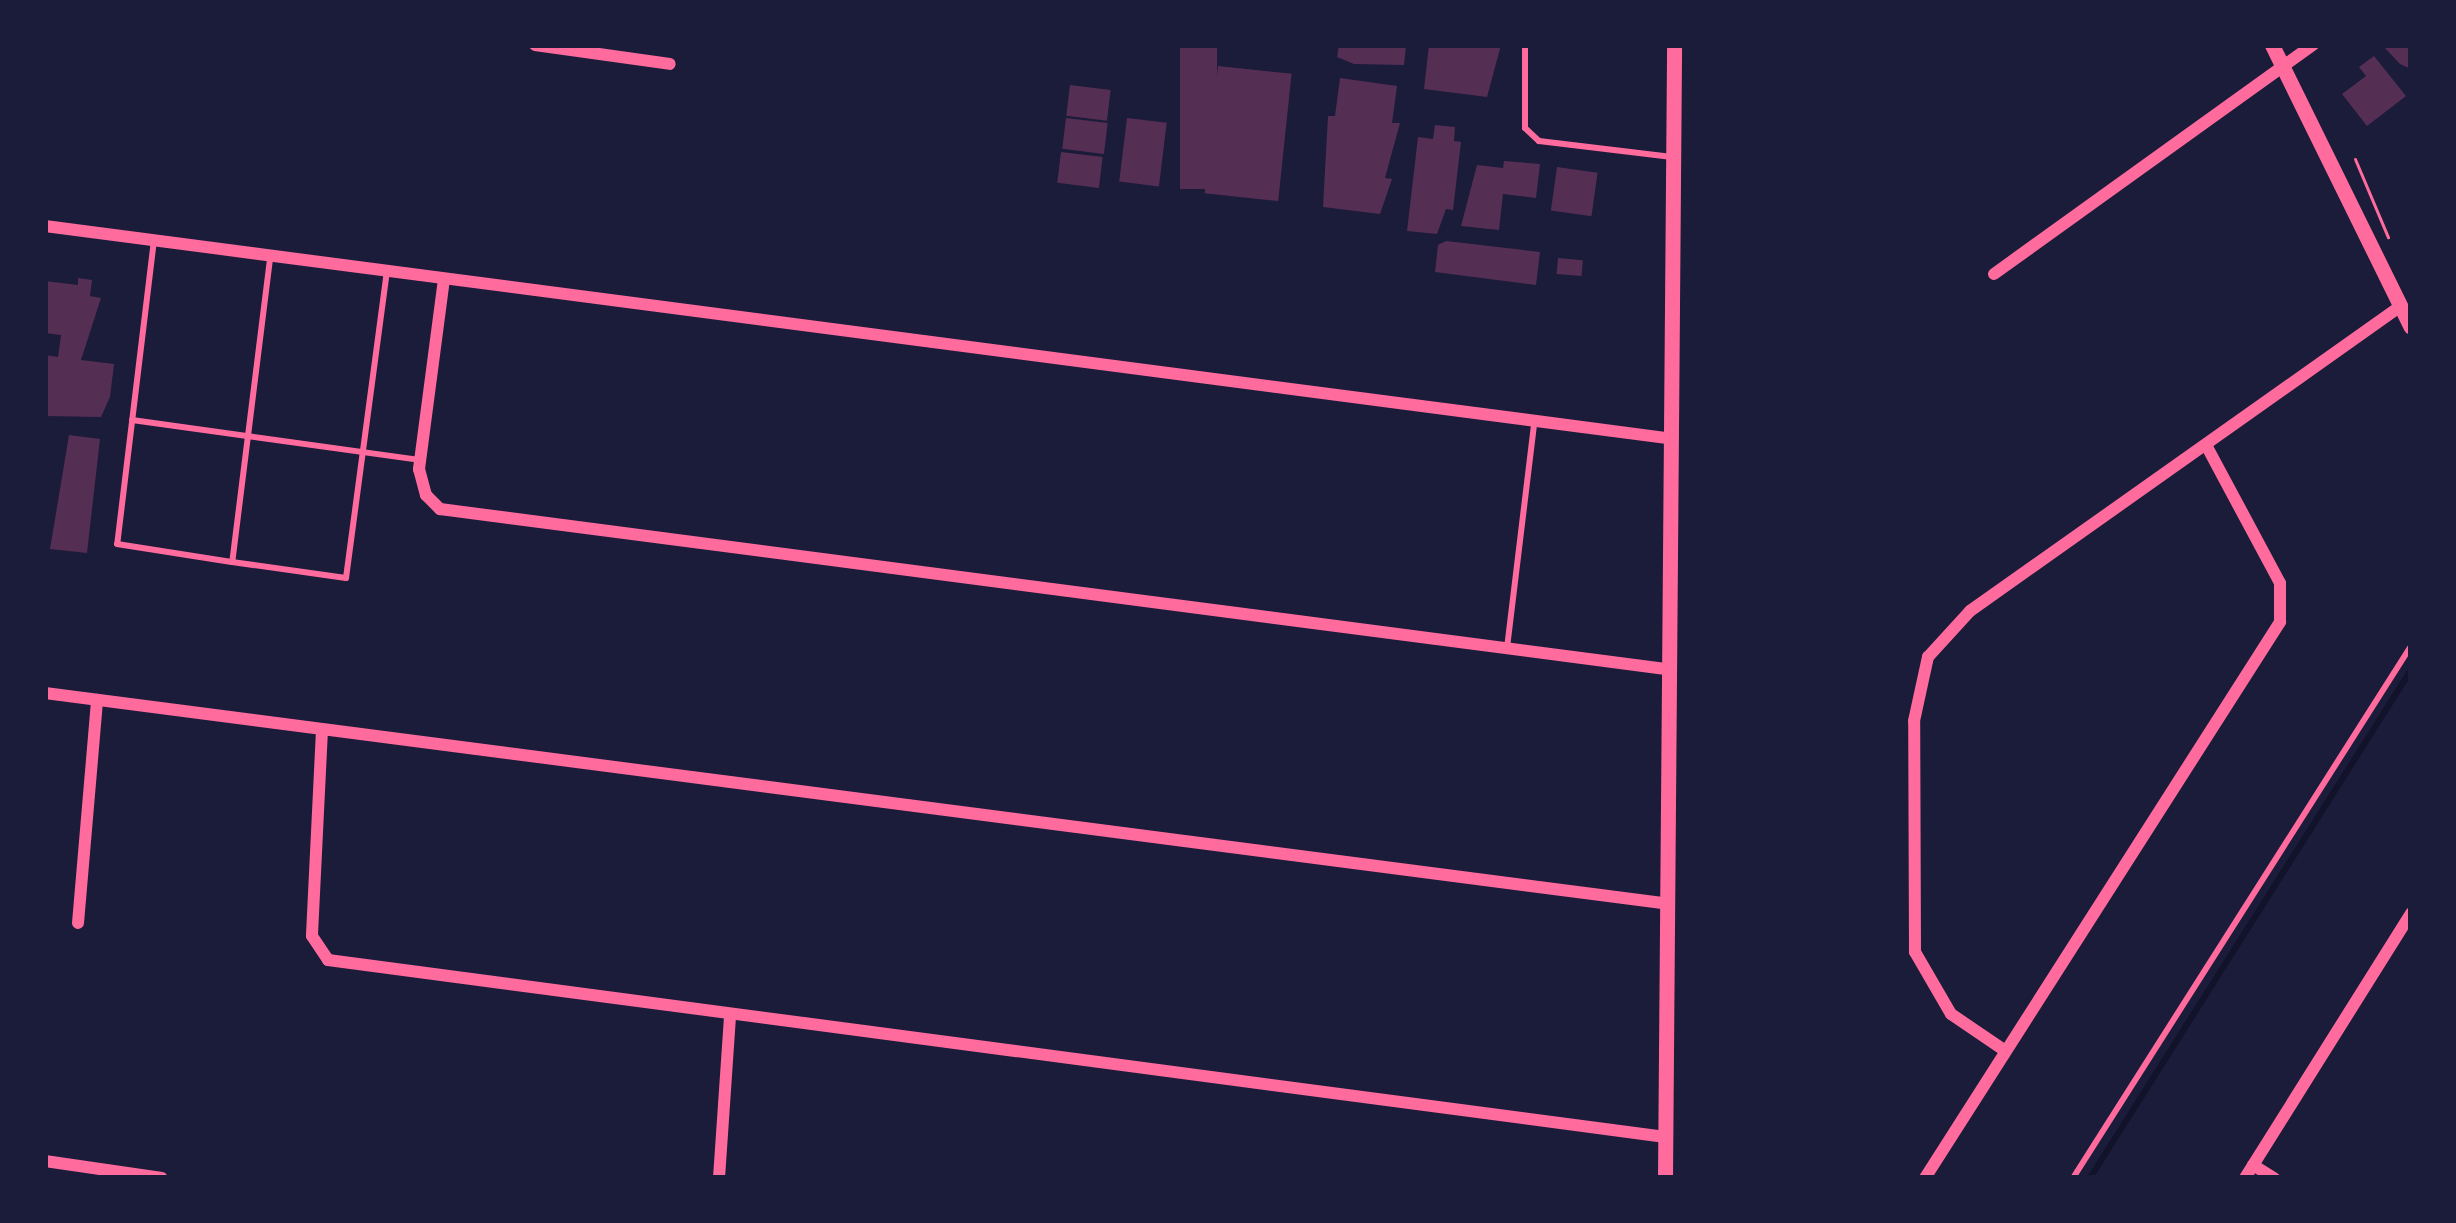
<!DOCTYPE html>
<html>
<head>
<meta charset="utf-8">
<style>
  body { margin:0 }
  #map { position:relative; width:2456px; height:1223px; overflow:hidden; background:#1b1b3a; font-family:Merriweather,serif }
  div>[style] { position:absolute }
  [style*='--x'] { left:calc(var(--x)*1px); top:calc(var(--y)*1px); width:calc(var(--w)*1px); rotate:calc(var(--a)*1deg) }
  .stream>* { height:6px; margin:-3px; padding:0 3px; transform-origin:3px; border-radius:3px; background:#12122b }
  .building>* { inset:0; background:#542f53; transform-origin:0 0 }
  .path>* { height:3px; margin:-1.5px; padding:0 1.5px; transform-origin:1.5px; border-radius:1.5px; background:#ff6b9d }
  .service>* { height:6px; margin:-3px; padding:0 3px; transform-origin:3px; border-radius:3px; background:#ff6b9d }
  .minor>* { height:12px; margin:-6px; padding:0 6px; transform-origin:6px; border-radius:6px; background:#ff6b9d }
  .tertiary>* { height:15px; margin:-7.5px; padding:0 7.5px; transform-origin:7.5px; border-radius:7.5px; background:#ff6b9d }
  span { translate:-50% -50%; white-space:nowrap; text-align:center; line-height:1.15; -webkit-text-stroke:9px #1b1b3a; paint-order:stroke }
  .frame { position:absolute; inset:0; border:48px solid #1b1b3a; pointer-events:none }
</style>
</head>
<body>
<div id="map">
  <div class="stream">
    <div style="--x:2090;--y:1178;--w:601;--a:-57.71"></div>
  </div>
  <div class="building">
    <div style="left:1180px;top:45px;width:37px;height:144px"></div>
    <div style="clip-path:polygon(1339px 45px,1406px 45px,1404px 65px,1354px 64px,1337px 57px)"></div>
    <div style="clip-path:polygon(1429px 45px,1501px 45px,1487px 97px,1424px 89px)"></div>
    <div style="clip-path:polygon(2382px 45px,2411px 45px,2411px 69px,2400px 64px)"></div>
    <div style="clip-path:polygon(2374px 56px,2406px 96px,2367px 126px,2342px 94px,2366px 76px,2359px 67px)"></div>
    <div style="left:1218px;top:66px;width:74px;height:128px;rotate:6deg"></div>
    <div style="clip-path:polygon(1340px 78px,1397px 86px,1392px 123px,1400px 123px,1385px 178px,1392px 179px,1380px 214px,1323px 207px,1328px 116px,1335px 116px)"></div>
    <div style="left:1070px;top:85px;width:41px;height:31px;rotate:7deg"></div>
    <div style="left:1066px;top:118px;width:42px;height:31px;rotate:7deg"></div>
    <div style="left:1127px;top:118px;width:40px;height:64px;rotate:7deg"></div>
    <div style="clip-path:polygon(1435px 125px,1455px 127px,1454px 141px,1461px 142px,1453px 210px,1446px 209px,1437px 234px,1407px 231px,1418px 137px,1433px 139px)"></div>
    <div style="left:1061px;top:152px;width:42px;height:31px;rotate:7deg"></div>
    <div style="clip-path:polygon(1504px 161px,1540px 164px,1536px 198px,1503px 194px,1499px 230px,1461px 226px,1477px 165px,1503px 168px)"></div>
    <div style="left:1557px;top:167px;width:41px;height:44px;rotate:8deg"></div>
    <div style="clip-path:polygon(1446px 241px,1540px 252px,1536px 285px,1435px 272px,1438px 245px)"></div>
    <div style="left:1558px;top:258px;width:25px;height:16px;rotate:5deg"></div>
    <div style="clip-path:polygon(78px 278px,92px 280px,90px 296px,101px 298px,81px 360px,114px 364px,110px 397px,101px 417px,45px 416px,45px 355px,58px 357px,61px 335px,45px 333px,45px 281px,78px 285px)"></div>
    <div style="clip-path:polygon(69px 435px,100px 439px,87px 553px,50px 549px)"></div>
  </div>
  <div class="path">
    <div style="--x:2355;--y:159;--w:85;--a:67.1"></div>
  </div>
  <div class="service">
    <div style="--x:1525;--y:45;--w:83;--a:90"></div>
    <div style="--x:1525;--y:128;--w:19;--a:43"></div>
    <div style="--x:1539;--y:141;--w:134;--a:6.9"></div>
    <div style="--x:154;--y:240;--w:306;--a:96.9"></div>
    <div style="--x:117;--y:544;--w:116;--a:8.9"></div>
    <div style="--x:270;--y:259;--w:305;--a:97.1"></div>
    <div style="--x:232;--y:562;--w:115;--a:8"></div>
    <div style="--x:346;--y:578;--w:309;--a:-82.4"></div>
    <div style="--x:132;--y:420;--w:290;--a:7.9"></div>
    <div style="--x:1507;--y:648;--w:226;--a:-83.1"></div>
    <div style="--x:2073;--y:1178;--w:630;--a:-57.57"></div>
  </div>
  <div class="minor">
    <div style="--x:535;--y:45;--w:136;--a:8"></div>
    <div style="--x:45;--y:226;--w:1636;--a:7.45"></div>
    <div style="--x:1994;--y:274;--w:393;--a:-35.7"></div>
    <div style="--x:444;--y:279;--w:192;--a:97.5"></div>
    <div style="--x:419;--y:469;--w:27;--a:75"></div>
    <div style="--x:426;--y:495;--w:20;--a:45"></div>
    <div style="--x:440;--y:509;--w:1236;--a:7.44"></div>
    <div style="--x:45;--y:693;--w:1631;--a:7.4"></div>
    <div style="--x:322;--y:730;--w:206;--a:92.8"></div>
    <div style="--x:312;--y:936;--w:29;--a:56"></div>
    <div style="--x:328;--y:960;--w:1349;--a:7.54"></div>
    <div style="--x:78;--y:923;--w:224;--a:-85.1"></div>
    <div style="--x:2004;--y:1050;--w:64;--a:-145.8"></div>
    <div style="--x:1951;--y:1014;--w:72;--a:-120.1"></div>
    <div style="--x:1915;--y:952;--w:231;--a:-90.2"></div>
    <div style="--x:1914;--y:721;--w:66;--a:-77.7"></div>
    <div style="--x:1928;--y:657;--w:62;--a:-47.6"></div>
    <div style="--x:1970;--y:611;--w:528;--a:-35.29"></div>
    <div style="--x:45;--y:1161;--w:118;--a:8.3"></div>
    <div style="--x:2253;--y:1165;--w:25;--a:32"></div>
    <div style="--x:719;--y:1178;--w:161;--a:-86.1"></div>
    <div style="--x:1925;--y:1178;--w:660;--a:-57.44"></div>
    <div style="--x:2280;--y:622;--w:39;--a:-90"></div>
    <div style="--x:2280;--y:583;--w:154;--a:-118.2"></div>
    <div style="--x:2245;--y:1178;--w:313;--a:-57.9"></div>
  </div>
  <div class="tertiary">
    <div style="--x:2272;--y:45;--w:314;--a:63.8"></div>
    <div style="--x:1665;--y:1178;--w:1133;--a:-89.54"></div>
  </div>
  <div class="frame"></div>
</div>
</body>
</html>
